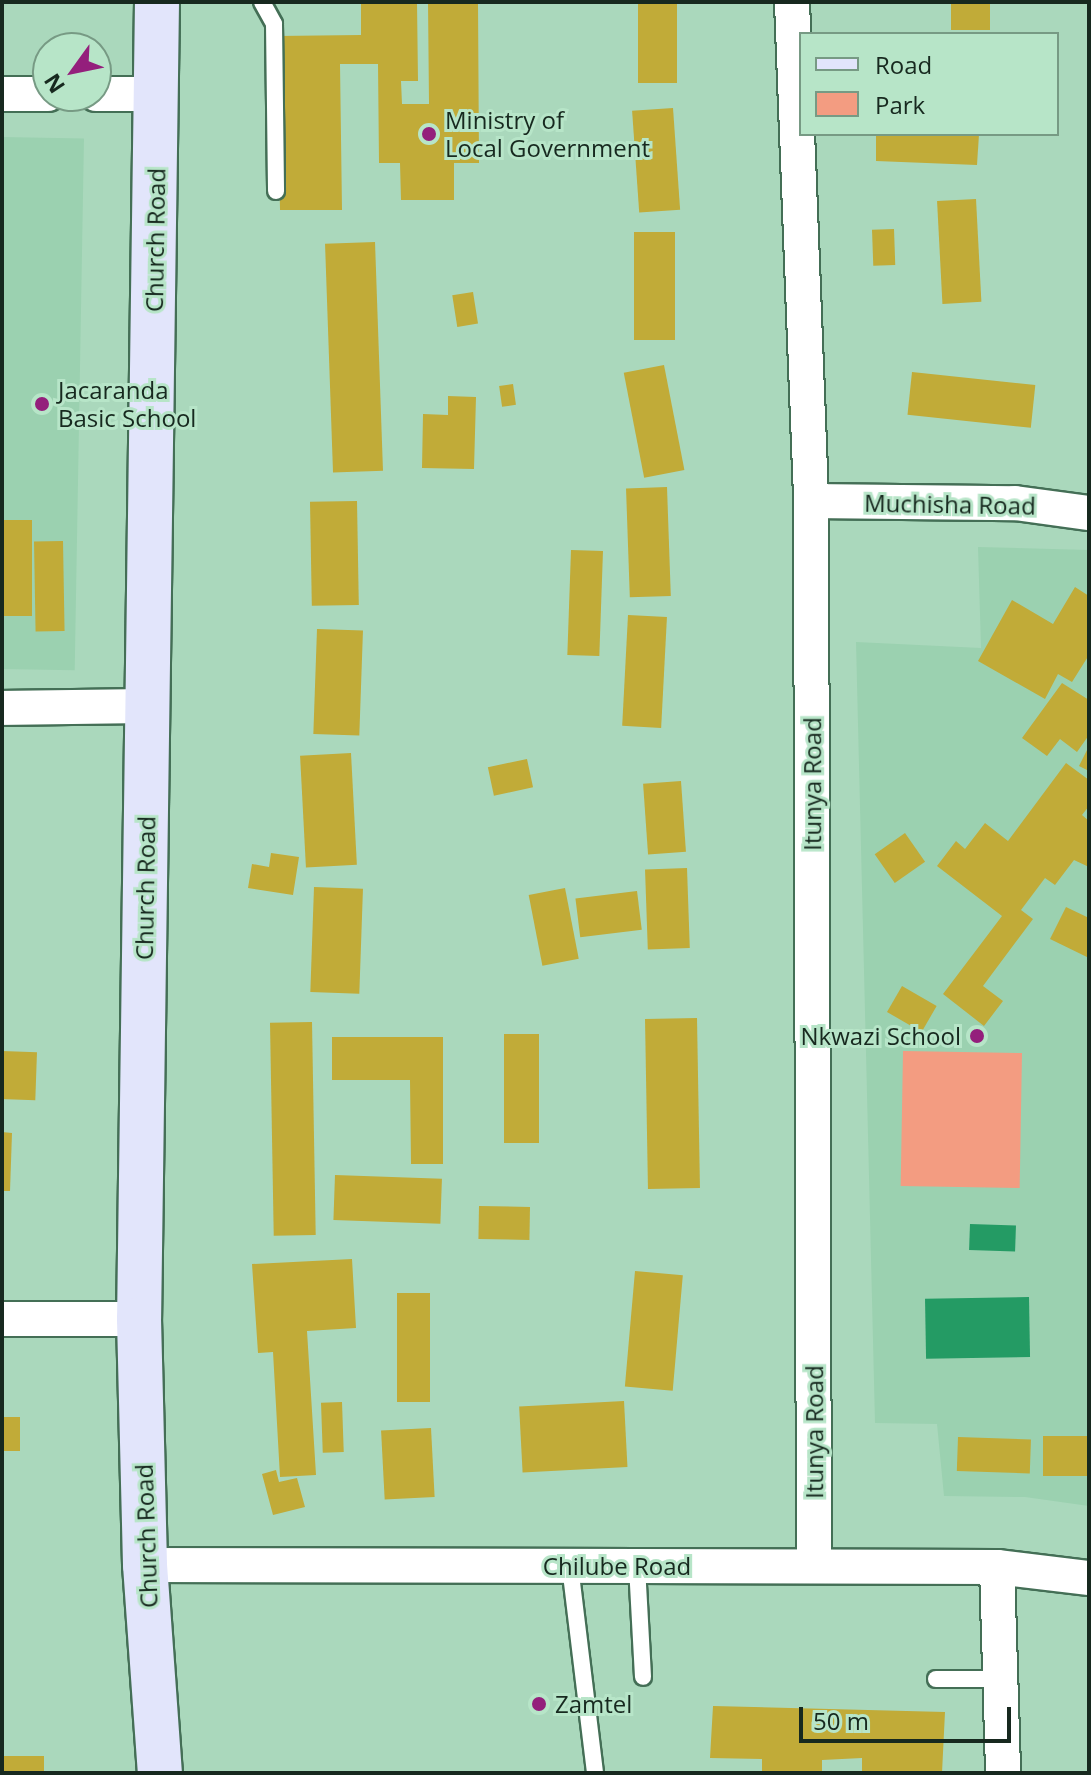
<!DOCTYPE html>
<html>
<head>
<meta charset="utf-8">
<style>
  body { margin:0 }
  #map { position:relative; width:1091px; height:1775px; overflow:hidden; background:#aad8bc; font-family:"Open Sans",sans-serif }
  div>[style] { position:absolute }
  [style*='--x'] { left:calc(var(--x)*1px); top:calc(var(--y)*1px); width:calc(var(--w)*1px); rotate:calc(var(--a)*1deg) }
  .built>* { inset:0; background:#9bd1b0; transform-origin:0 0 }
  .green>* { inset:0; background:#f39c81; transform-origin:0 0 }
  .water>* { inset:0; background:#249b64; transform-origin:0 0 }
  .building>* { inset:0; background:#c1ab38; transform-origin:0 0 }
  .roads { filter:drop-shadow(2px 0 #446f56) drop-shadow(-2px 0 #446f56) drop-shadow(0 2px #446f56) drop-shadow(0 -2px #446f56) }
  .service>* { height:16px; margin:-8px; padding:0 8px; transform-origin:8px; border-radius:8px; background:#fff }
  .minor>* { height:34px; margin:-17px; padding:0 17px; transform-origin:17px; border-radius:17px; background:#fff }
  .secondary>* { height:44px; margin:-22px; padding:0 22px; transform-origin:22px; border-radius:22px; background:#e2e5fb }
  .dots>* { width:22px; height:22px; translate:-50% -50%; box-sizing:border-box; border:4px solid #b7e5c8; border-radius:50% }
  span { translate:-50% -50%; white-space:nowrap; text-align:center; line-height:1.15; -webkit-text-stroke:6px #b7e5c8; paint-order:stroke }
  .poi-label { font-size:24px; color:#17291f }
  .left { translate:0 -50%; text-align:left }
  .right { translate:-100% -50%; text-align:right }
  .street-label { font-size:24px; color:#17291f }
  .frame { position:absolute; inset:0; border:4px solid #17291f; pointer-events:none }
  .legend { position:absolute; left:799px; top:32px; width:260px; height:104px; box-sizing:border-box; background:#b7e5c8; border:2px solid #779a84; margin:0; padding:10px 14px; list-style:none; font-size:24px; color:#17291f }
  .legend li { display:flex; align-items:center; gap:16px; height:40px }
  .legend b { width:40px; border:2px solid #779a84 }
  .north { position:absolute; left:32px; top:32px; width:80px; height:80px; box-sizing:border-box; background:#b7e5c8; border:2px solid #779a84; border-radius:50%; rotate:237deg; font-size:22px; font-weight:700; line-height:32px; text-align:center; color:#17291f }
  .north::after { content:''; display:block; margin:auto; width:28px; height:36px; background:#941f7c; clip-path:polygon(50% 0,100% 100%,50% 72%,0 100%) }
  .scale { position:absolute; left:799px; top:1707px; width:212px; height:36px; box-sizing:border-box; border:4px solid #17291f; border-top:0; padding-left:10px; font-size:24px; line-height:28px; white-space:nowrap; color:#17291f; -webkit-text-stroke:6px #b7e5c8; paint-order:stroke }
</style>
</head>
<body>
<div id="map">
  <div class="built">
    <div style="left:2px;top:137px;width:82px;height:532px;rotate:1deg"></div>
    <div style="clip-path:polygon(978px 547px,1089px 550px,1089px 1506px,1025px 1497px,944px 1496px,937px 1424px,875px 1423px,856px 642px,981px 648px)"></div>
  </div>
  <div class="green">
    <div style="left:1022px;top:1053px;width:135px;height:119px;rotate:91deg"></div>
  </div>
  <div class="water">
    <div style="left:970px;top:1224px;width:46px;height:26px;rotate:2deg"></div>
    <div style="left:1029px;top:1297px;width:60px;height:104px;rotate:89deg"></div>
  </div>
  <div class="building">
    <div style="clip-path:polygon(361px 2px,417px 2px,418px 81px,401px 81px,402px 104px,429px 104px,428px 2px,478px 2px,479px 163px,454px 163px,454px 200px,401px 200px,400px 163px,379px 163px,378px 64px,340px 64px,342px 210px,280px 210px,277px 36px,361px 35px)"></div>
    <div style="left:638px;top:2px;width:39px;height:81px"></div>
    <div style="left:951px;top:2px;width:39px;height:28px"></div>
    <div style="left:673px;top:108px;width:102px;height:41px;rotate:86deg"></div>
    <div style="clip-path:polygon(876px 134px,979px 134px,977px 165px,876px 161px)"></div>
    <div style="left:976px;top:199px;width:103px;height:39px;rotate:87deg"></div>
    <div style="left:894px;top:229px;width:36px;height:22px;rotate:88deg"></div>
    <div style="left:634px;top:232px;width:41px;height:108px"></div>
    <div style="left:375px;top:242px;width:229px;height:50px;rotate:88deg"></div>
    <div style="left:473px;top:292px;width:32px;height:21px;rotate:81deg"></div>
    <div style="left:664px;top:365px;width:107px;height:41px;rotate:79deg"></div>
    <div style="left:912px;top:372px;width:124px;height:43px;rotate:6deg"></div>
    <div style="left:513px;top:384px;width:21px;height:14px;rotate:82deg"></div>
    <div style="clip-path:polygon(448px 396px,476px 397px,474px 469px,422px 468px,423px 414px,448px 415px)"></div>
    <div style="left:667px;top:487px;width:109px;height:41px;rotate:88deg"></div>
    <div style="left:357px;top:501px;width:104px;height:47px;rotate:89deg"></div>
    <div style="left:2px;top:520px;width:30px;height:96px"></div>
    <div style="left:63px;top:541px;width:90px;height:29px;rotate:89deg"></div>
    <div style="left:571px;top:550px;width:32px;height:105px;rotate:2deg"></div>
    <div style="clip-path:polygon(1075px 587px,1089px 596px,1089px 655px,1072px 682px,1058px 674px,1045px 699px,978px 661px,1012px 600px,1053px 624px)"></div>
    <div style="left:628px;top:615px;width:39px;height:111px;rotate:3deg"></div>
    <div style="left:317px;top:629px;width:46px;height:105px;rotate:2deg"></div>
    <div style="clip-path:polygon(1062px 683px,1089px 700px,1089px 735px,1077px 752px,1060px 739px,1047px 756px,1022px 738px)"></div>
    <div style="clip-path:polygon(1089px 746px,1089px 771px,1079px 766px)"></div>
    <div style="left:351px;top:753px;width:112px;height:51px;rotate:87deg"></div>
    <div style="left:527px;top:759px;width:29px;height:40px;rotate:78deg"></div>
    <div style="clip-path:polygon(1066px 763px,1089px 780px,1089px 806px,1082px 815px,1089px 821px,1089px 867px,1074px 860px,1055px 885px,1045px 878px,1021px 910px,1033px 919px,983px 986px,1003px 1001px,984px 1026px,943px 994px,1002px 916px,937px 866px,956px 841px,965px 849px,985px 823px,1008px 841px)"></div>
    <div style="left:681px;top:781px;width:71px;height:38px;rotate:86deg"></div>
    <div style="left:905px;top:833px;width:35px;height:37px;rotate:55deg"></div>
    <div style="clip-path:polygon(271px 853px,299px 857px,293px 895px,248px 888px,252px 864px,269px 867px)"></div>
    <div style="left:687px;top:868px;width:80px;height:42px;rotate:88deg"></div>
    <div style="left:314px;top:887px;width:49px;height:105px;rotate:2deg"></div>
    <div style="left:565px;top:888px;width:72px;height:37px;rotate:79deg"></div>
    <div style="left:637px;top:891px;width:39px;height:62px;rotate:83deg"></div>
    <div style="clip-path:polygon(1066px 907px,1089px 918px,1089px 958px,1050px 939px)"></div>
    <div style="left:902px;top:986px;width:40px;height:30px;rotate:30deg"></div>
    <div style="left:697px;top:1018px;width:170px;height:52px;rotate:89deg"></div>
    <div style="left:312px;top:1022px;width:213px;height:42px;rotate:89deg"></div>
    <div style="left:539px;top:1034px;width:109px;height:35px;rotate:90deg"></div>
    <div style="clip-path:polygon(332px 1037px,443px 1037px,443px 1164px,411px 1164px,410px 1080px,332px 1080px)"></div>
    <div style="left:2px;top:1051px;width:35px;height:48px;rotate:2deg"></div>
    <div style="clip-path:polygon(2px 1132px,12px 1133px,10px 1191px,2px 1191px)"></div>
    <div style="left:335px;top:1175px;width:107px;height:45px;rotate:2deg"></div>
    <div style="left:479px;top:1206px;width:51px;height:33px;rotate:1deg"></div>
    <div style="clip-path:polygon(352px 1259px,356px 1328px,307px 1331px,316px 1475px,280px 1477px,273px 1352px,258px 1353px,252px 1264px)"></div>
    <div style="left:635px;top:1271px;width:48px;height:116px;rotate:5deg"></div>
    <div style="left:397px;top:1293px;width:33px;height:109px"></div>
    <div style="left:624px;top:1401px;width:66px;height:105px;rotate:87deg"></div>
    <div style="left:342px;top:1402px;width:50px;height:21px;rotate:88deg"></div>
    <div style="left:2px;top:1417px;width:18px;height:34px"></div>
    <div style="left:431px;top:1428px;width:69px;height:50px;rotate:87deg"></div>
    <div style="left:1089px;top:1436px;width:40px;height:46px;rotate:90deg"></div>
    <div style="left:958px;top:1437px;width:73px;height:34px;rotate:2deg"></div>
    <div style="clip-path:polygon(276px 1470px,279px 1482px,297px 1478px,305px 1507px,273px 1515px,262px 1474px)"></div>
    <div style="clip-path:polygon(713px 1706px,945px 1712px,942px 1773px,862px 1773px,862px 1758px,822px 1760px,822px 1773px,762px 1773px,762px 1759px,710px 1758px)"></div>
    <div style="left:44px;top:1756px;width:17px;height:42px;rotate:90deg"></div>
  </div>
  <div class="roads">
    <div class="service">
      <div style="--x:262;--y:2;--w:25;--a:61"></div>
      <div style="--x:274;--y:24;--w:167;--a:89.3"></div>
      <div style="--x:570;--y:1566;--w:209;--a:83.1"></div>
      <div style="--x:637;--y:1566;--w:111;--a:86.9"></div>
      <div style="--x:936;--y:1679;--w:64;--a:0"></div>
    </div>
    <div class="minor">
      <div style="--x:792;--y:2;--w:499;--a:87.8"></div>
      <div style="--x:811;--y:501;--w:1065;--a:89.84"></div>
      <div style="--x:2;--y:94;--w:46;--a:0"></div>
      <div style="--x:96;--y:94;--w:61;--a:0"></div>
      <div style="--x:811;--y:501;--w:204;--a:0.6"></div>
      <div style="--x:1015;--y:503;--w:75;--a:7.7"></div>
      <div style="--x:2;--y:708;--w:146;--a:-0.8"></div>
      <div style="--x:2;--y:1319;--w:137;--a:0"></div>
      <div style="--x:145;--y:1565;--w:852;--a:0.13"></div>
      <div style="--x:997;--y:1567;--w:93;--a:6.8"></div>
      <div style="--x:997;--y:1567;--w:206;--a:88.3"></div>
    </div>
    <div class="secondary">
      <div style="--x:157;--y:2;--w:1317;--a:90.78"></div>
      <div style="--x:139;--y:1319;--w:246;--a:88.6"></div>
      <div style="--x:145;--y:1565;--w:209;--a:85.9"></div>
    </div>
  </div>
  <div class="dots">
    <div style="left:429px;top:134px;background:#941f7c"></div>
    <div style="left:42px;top:404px;background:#941f7c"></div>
    <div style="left:977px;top:1036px;background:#941f7c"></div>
    <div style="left:539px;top:1704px;background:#941f7c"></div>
  </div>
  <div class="poi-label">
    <span class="left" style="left:445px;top:134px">Ministry of<br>Local Government</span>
    <span class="left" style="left:58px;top:404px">Jacaranda<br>Basic School</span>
    <span class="right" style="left:961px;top:1036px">Nkwazi School</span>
    <span class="left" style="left:555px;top:1704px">Zamtel</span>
  </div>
  <div class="street-label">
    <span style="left:155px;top:240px;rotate:-89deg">Church Road</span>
    <span style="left:950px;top:504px;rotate:1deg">Muchisha Road</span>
    <span style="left:812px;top:784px;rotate:-90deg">Itunya Road</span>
    <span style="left:145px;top:888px;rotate:-89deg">Church Road</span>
    <span style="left:814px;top:1432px;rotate:-90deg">Itunya Road</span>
    <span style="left:146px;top:1536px;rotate:-92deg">Church Road</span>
    <span style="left:617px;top:1566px">Chilube Road</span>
  </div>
  <div class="frame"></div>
  <ul class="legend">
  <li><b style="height:10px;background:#e2e5fb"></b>Road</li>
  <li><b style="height:22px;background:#f39c81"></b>Park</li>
  </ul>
  <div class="north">N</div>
  <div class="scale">50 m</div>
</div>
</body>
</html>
